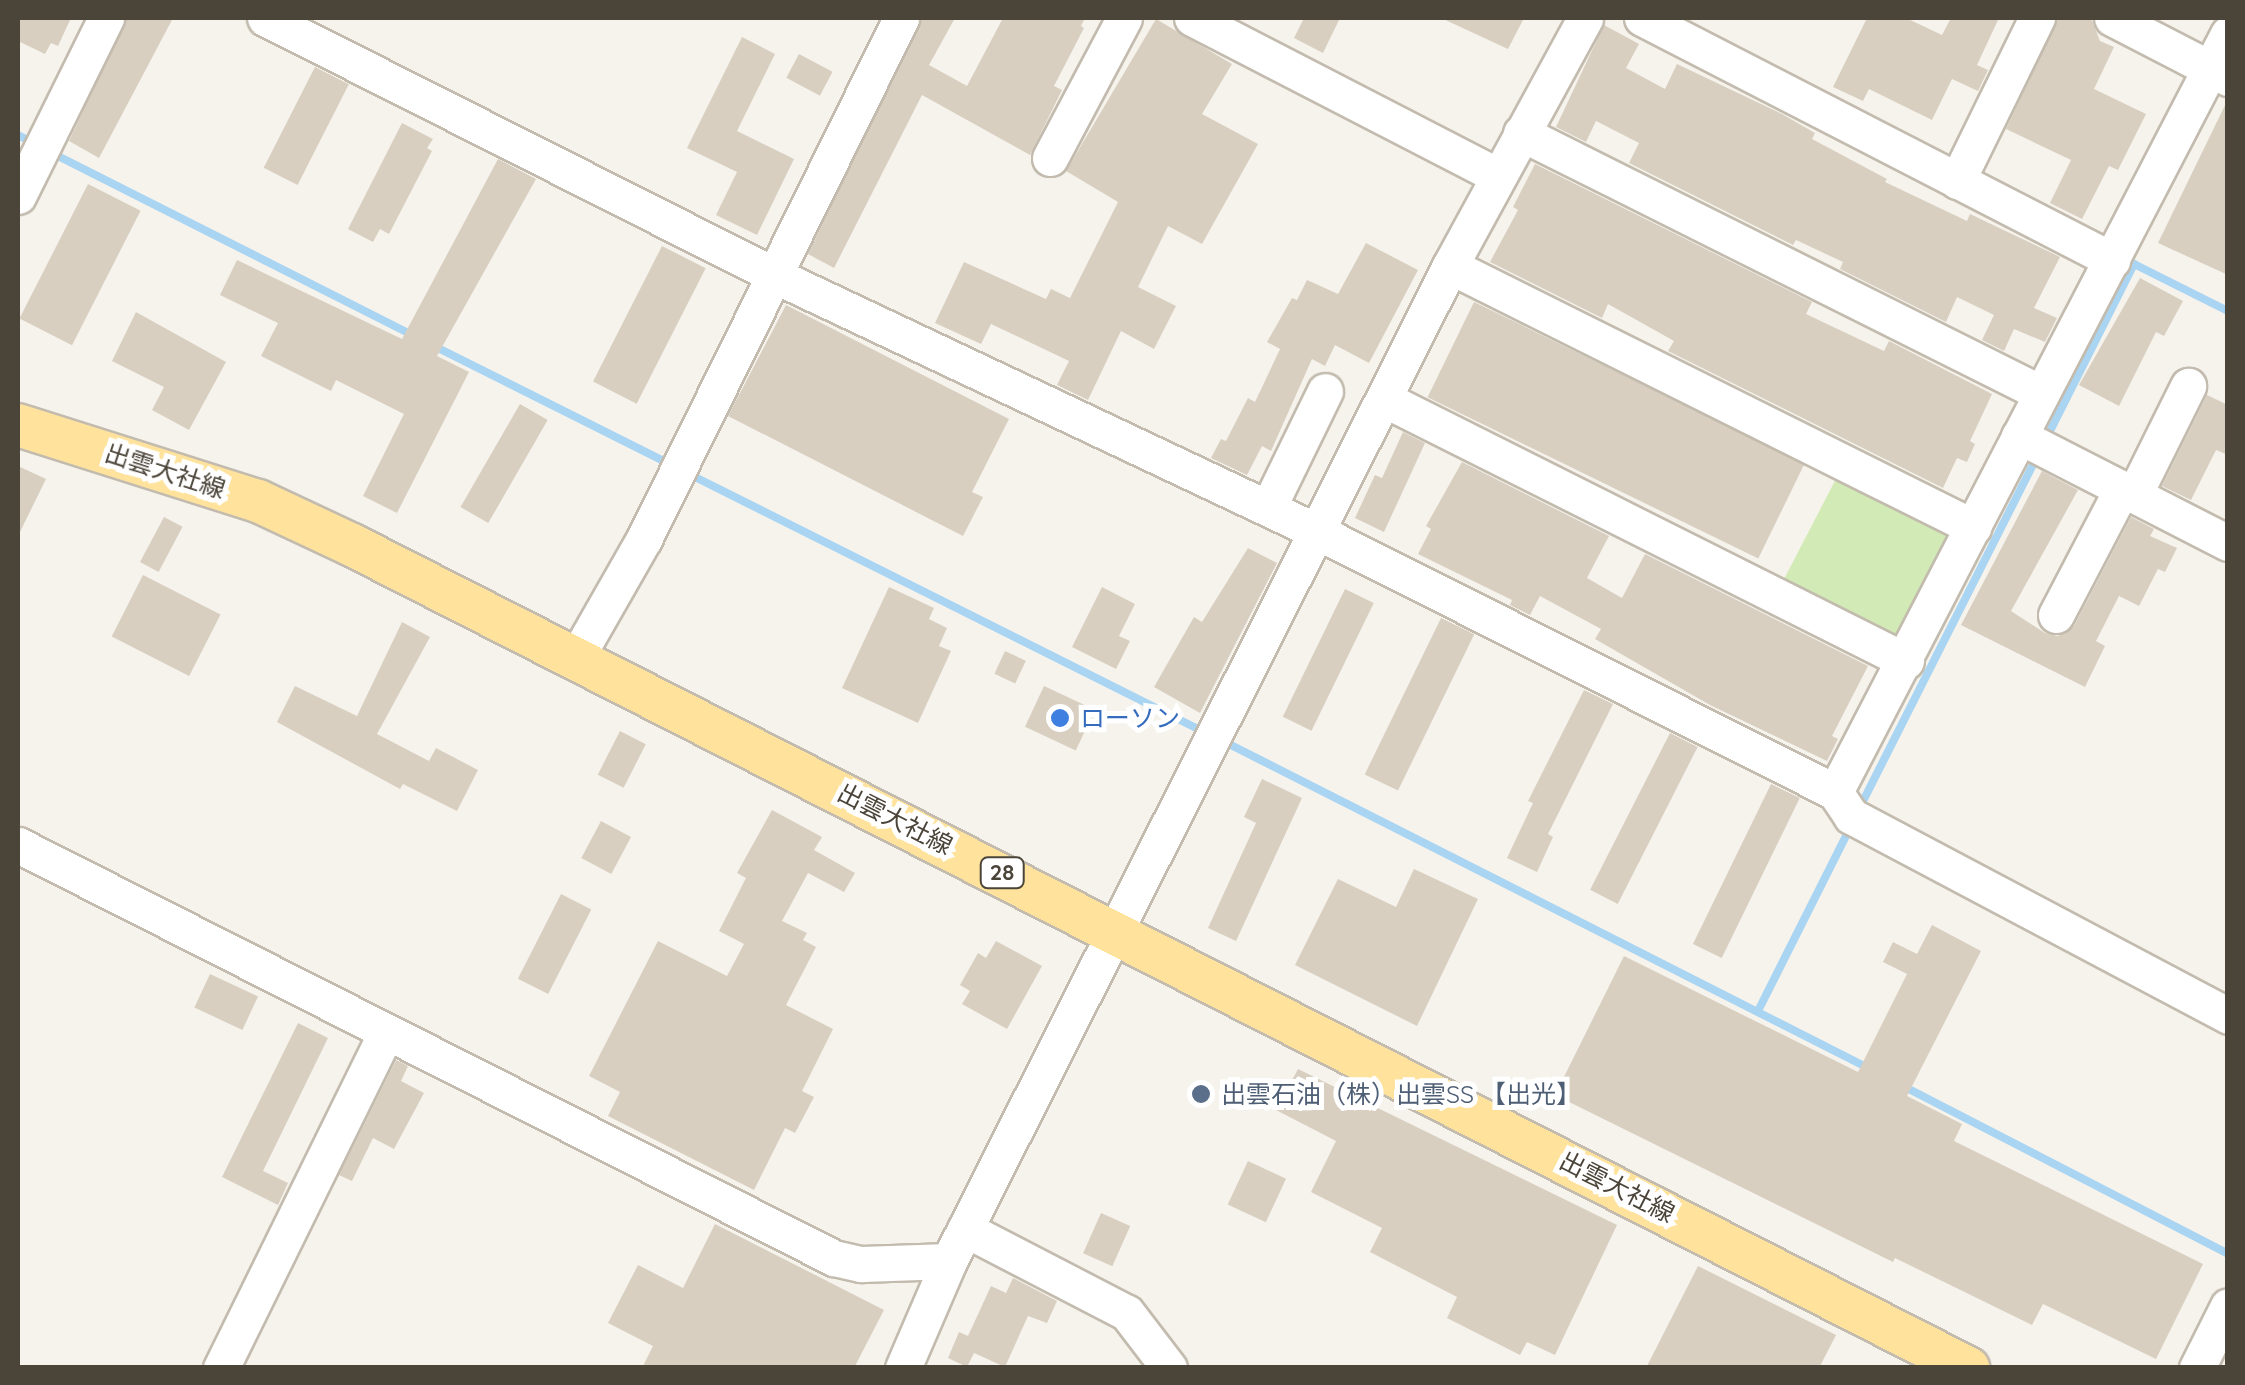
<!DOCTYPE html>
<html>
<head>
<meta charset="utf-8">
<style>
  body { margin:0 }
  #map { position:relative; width:2245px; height:1385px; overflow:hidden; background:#f6f3ec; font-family:Quicksand,"Noto Sans JP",sans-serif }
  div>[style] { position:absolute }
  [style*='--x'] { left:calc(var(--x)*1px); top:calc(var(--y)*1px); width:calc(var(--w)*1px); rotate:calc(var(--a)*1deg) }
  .green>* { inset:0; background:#d2eab5 }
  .stream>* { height:8px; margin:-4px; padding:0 4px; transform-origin:4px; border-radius:4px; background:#a9d4f2 }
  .building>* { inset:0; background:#d8cfc1; transform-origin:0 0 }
  .roads { filter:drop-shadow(2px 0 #c2bbae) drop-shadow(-2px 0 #c2bbae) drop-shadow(0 2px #c2bbae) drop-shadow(0 -2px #c2bbae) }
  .minor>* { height:35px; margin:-17.5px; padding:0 17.5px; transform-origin:17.5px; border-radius:17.5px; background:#fff }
  .major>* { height:42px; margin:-21px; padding:0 21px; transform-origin:21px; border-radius:21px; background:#ffe39c }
  .dots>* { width:28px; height:28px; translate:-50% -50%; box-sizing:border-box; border:5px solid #fff; border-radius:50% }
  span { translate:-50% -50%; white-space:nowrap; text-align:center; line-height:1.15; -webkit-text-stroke:10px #fff; paint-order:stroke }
  .shield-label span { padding:2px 8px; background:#fff; border:2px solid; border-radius:8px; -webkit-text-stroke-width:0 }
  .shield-label { font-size:22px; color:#4b4439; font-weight:700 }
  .street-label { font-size:25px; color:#4b4439 }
  .shop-label { font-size:25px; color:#366cbe }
  .left { translate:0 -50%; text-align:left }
  .service-label { font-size:25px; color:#4e5e75 }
  .frame { position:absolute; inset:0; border:20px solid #4b4439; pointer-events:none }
</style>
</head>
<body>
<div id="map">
  <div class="green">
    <div style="clip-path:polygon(1838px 475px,1956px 534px,1907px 636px,1888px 640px,1782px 583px)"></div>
  </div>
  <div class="stream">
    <div style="--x:18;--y:135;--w:17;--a:28"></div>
    <div style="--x:50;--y:152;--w:407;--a:26.8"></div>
    <div style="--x:434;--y:346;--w:266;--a:26.6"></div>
    <div style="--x:2046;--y:439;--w:196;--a:-63.3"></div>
    <div style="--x:2134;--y:264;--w:105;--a:26.6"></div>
    <div style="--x:689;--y:474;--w:576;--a:26.61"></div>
    <div style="--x:1221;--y:740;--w:725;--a:26.88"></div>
    <div style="--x:1859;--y:809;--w:395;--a:-63.2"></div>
    <div style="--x:1758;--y:1011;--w:207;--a:-63.3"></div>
    <div style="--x:1903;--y:1086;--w:366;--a:27.3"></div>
  </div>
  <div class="building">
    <div style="clip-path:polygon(18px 18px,71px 18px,58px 46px,51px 43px,45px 54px,18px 41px)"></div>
    <div style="clip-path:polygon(127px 18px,173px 18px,99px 158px,69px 141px)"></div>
    <div style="clip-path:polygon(922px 18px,955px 18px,929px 65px,967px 86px,1003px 18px,1085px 18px,1081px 26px,1084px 28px,1054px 86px,1062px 90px,1030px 155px,922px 95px,834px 268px,808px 254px)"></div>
    <div style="clip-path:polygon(1304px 18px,1340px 18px,1323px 53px,1294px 38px)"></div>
    <div style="clip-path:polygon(1441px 18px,1524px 18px,1508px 49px)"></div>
    <div style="clip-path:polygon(1867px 18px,1906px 18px,1942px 35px,1951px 18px,1999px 18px,1977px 65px,1988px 70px,1978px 91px,1952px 79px,1932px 120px,1869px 89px,1863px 101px,1833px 87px)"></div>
    <div style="clip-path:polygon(2058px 18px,2091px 18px,2100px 41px,2114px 47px,2094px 89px,2146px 114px,2118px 170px,2109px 166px,2082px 219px,2050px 203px,2071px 160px,2006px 129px)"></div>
    <div style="clip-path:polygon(1156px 19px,1232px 64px,1202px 114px,1258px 144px,1202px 244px,1168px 226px,1138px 287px,1176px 306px,1154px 349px,1121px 331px,1088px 400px,1057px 385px,1069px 361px,991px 324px,981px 344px,935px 323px,964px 262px,1046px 299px,1051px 289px,1070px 298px,1118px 202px,1066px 171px)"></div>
    <div style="clip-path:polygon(1604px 25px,1639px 44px,1626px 68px,1665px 89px,1677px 64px,1782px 114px,1815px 133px,1812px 139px,1887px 179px,1885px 182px,1967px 221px,1970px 214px,2060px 257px,2034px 308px,2057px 318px,2045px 342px,2014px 329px,2004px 351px,1982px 340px,1994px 315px,1957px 297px,1946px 322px,1840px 269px,1843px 262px,1796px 240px,1793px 245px,1629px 163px,1639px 143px,1596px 121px,1586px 142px,1556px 127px)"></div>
    <div style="clip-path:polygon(742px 37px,775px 54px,737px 131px,794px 159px,757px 235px,716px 215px,737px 172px,687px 148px)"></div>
    <div style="left:799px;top:54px;width:38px;height:27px;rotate:28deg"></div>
    <div style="left:315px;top:67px;width:38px;height:113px;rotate:27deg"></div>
    <div style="clip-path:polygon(2228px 99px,2228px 275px,2158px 243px)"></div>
    <div style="clip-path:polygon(402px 123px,433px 139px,427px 148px,432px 151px,389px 234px,380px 229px,373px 242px,348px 229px)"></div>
    <div style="clip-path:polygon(498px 159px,536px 179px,437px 356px,469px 372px,397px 513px,363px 496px,404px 414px,336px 380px,331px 391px,261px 356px,278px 323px,220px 295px,237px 260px,402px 339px)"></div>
    <div style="clip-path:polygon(1535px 164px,1812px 302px,1806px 314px,1884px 351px,1889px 341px,1992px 394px,1970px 441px,1975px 444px,1967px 462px,1957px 458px,1943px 488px,1668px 351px,1674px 341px,1608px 304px,1602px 318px,1490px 262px,1518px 210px,1513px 207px)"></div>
    <div style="left:88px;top:184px;width:59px;height:151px;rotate:27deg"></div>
    <div style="clip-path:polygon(1366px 243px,1418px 270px,1369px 363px,1335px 345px,1325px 366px,1312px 359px,1271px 451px,1262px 446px,1247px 475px,1211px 458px,1221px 439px,1226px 441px,1248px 398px,1255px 402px,1280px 349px,1267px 342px,1292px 298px,1297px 300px,1307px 280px,1338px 294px)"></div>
    <div style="left:662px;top:246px;width:49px;height:152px;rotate:27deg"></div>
    <div style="clip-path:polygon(2140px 278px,2183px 301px,2164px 336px,2156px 332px,2119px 406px,2079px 385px)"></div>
    <div style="left:1474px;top:302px;width:368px;height:106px;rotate:26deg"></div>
    <div style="clip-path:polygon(786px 305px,1009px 419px,972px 492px,983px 497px,963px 536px,728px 416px)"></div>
    <div style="clip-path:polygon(136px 312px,226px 362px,189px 430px,152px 410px,164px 387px,112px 361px)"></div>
    <div style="clip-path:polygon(2207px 395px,2228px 405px,2228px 455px,2216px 450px,2191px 500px,2162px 486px)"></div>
    <div style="left:520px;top:404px;width:32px;height:119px;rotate:30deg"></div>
    <div style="clip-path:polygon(1403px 432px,1425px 443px,1384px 532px,1355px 518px,1375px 475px,1382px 478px)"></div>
    <div style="clip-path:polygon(1462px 462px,1609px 536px,1587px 578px,1622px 598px,1645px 554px,1868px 666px,1832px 736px,1838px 739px,1827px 761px,1710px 705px,1595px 639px,1601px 629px,1540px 596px,1530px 615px,1510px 605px,1512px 600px,1418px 554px,1431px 529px,1426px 526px)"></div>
    <div style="clip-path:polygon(18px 466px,46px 479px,18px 536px)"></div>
    <div style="clip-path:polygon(2042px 471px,2078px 490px,2011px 611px,2045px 633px,2058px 636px,2074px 626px,2131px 517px,2154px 529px,2150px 536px,2177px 548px,2165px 572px,2158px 569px,2139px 606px,2119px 596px,2096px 641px,2105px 646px,2085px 687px,1961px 625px)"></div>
    <div style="left:164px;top:517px;width:21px;height:51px;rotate:28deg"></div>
    <div style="clip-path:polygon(1248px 548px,1277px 563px,1200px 713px,1154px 687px,1194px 617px,1202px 622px)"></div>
    <div style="left:143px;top:575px;width:87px;height:69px;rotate:27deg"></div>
    <div style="clip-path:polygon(889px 587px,934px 608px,929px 619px,947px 628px,939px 646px,951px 651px,918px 723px,842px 688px)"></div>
    <div style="clip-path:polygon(1102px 587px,1135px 604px,1119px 636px,1130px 641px,1116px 669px,1072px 647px)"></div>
    <div style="left:1345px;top:589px;width:32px;height:142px;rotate:26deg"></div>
    <div style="left:1441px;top:618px;width:37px;height:174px;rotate:26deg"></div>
    <div style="clip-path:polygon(402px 622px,430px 637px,377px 734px,429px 761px,436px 748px,478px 770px,457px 811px,403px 784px,400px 789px,277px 722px,295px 686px,357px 716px)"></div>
    <div style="left:1005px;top:651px;width:23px;height:25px;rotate:25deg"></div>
    <div style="left:1044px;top:686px;width:56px;height:45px;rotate:25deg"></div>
    <div style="clip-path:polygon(1584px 690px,1613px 704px,1548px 834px,1553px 837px,1537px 872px,1507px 858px,1533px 803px,1528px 801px)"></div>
    <div style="left:620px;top:731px;width:29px;height:49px;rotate:27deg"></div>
    <div style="left:1670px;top:733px;width:31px;height:176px;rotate:27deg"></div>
    <div style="clip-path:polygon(1262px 779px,1302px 798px,1236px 941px,1208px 928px,1256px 823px,1244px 817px)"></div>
    <div style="left:1771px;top:784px;width:32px;height:178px;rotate:26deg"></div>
    <div style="clip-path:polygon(772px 810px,822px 837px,814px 850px,855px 873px,844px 892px,808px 873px,782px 921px,807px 933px,803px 940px,816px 947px,786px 1005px,833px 1029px,802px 1091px,814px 1097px,795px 1133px,785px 1128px,754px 1190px,608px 1116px,620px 1092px,589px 1076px,658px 941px,727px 976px,744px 944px,719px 931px,746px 878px,737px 873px)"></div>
    <div style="left:601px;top:821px;width:34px;height:42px;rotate:28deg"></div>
    <div style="clip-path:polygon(1414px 869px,1478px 899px,1417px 1026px,1295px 965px,1338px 879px,1396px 907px)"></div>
    <div style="left:561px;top:894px;width:34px;height:95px;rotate:27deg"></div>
    <div style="clip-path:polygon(1932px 925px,1981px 951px,1907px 1096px,1962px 1124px,1954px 1141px,2203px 1264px,2156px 1359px,2043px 1304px,2032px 1325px,1895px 1258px,1893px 1262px,1555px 1095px,1624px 956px,1858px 1072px,1907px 974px,1883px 962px,1893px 942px,1917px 954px)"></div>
    <div style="clip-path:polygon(996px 941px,1042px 966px,1007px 1029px,962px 1004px,970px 991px,960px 985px,978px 953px,986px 958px)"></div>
    <div style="left:210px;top:974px;width:53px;height:37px;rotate:25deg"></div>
    <div style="clip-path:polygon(298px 1023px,328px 1038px,263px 1171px,288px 1183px,278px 1205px,222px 1177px)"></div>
    <div style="clip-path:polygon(396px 1060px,408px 1066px,401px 1081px,424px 1093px,394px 1149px,373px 1138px,352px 1181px,339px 1175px)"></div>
    <div style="clip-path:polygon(1298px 1069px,1617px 1225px,1555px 1355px,1527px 1342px,1520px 1355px,1447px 1318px,1457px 1297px,1370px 1252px,1382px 1228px,1311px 1192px,1336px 1141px,1276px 1110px)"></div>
    <div style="left:1248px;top:1161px;width:42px;height:48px;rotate:25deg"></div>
    <div style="left:1101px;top:1213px;width:32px;height:44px;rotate:24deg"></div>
    <div style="clip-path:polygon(715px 1224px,884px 1310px,854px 1368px,642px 1368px,653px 1346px,608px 1323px,638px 1265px,683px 1288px)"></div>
    <div style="clip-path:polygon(1698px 1266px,1836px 1335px,1819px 1368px,1646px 1368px)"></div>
    <div style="clip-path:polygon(1013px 1278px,1057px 1301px,1047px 1323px,1028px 1316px,1005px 1367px,974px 1353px,967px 1367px,948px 1358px,959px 1332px,968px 1336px,991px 1286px,1006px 1293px)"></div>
  </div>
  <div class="roads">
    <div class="minor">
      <div style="--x:265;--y:18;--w:572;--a:26.79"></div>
      <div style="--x:776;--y:276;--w:599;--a:25.28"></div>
      <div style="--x:1318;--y:532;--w:579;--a:26.7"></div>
      <div style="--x:1835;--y:792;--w:29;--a:56"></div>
      <div style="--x:1851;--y:816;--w:427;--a:27.9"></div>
      <div style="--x:1192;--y:18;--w:344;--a:27.3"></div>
      <div style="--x:1642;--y:18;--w:529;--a:27.24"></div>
      <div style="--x:2112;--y:18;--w:131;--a:27.3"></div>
      <div style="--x:1521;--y:133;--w:581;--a:26.57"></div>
      <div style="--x:1050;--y:158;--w:158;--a:-62.1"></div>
      <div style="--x:1957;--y:181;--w:182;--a:-63.9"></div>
      <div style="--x:18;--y:196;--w:199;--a:-63.7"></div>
      <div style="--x:1450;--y:266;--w:585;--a:26.52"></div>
      <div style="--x:1384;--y:399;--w:584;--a:26.65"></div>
      <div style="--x:2019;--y:436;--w:235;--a:27.1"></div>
      <div style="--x:2134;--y:495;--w:122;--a:-63.6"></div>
      <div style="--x:1268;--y:508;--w:130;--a:-64"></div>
      <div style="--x:2056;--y:615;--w:142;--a:-62.4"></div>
      <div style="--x:576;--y:658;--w:137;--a:-60.3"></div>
      <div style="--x:644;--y:539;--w:581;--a:-63.74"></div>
      <div style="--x:1835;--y:792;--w:854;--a:-62.59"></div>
      <div style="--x:18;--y:845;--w:915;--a:26.85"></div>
      <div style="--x:834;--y:1258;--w:28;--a:13"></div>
      <div style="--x:861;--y:1264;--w:88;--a:-2"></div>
      <div style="--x:965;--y:1229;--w:182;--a:27.4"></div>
      <div style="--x:1127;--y:1313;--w:69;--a:52.6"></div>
      <div style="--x:221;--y:1368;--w:374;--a:-63.8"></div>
      <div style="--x:903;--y:1368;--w:116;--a:-66.7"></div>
      <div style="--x:949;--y:1261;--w:1114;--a:-63.27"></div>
      <div style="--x:1450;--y:266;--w:282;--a:-61.4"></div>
      <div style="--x:2197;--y:1368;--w:69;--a:-63.4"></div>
    </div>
    <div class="major">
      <div style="--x:18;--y:425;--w:252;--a:17.6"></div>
      <div style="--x:258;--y:501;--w:104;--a:25.1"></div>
      <div style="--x:352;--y:545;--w:1814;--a:26.99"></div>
    </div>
  </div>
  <div class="dots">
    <div style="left:1060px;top:718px;background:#3f7fe0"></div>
    <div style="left:1201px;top:1094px;background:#5c6f8a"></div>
  </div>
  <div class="shield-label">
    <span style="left:1002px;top:873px">28</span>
  </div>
  <div class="street-label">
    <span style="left:165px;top:471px;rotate:18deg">出雲大社線</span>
    <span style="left:895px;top:819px;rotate:27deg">出雲大社線</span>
    <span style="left:1617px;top:1187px;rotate:27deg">出雲大社線</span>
  </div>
  <div class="shop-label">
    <span class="left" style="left:1080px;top:718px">ローソン</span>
  </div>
  <div class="service-label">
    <span class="left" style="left:1221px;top:1094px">出雲石油（株）出雲SS 【出光】</span>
  </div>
  <div class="frame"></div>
</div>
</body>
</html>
